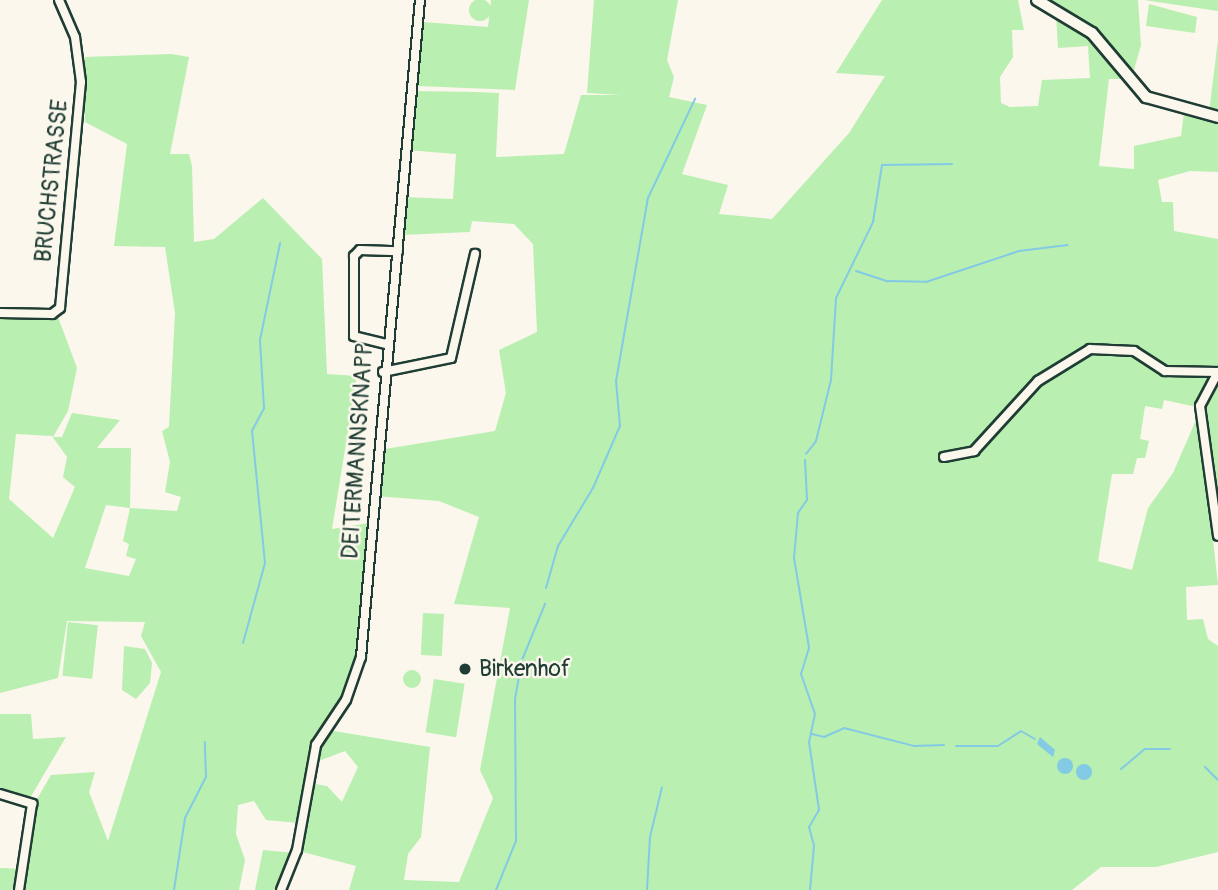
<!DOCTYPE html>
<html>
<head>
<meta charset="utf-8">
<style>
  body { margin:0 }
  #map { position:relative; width:1218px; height:890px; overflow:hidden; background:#fbf7ec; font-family:Pangolin,sans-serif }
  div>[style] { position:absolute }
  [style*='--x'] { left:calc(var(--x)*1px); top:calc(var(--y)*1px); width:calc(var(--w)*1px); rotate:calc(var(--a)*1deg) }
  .green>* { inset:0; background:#b9efb0; transform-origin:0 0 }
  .round { border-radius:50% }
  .water>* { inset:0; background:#83cae4 }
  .stream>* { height:2px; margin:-1px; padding:0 1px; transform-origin:1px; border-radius:1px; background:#83cae4 }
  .roads { filter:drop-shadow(2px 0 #1f3d34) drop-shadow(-2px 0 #1f3d34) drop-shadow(0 2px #1f3d34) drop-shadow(0 -2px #1f3d34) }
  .street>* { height:8px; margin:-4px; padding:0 4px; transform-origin:4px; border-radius:4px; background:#fbf7ec }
  .secondary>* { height:10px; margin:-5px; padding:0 5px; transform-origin:5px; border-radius:5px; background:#fbf7ec }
  .dots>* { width:19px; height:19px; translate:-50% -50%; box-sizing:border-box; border:4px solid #fbf7ec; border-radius:50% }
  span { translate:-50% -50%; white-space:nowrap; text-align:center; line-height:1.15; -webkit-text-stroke:5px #fbf7ec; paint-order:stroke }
  .street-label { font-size:23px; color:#1f3d34 }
  .poi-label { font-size:23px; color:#1f3d34 }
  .left { translate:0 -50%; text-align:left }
</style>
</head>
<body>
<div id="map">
  <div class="green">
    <div class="round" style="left:469px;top:-1px;width:22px;height:22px"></div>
    <div style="clip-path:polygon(491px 0,529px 0,515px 90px,417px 86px,423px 22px,488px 27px)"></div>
    <div style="clip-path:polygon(594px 0,678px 0,667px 60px,674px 77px,669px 97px,707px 105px,682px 174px,728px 185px,719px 214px,772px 219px,849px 133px,885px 76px,836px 73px,882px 0,1018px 0,1024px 30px,1012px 30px,1013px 57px,1000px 77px,1001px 103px,1010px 107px,1038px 106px,1042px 80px,1090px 78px,1088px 46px,1058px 48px,1056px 14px,1094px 39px,1124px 79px,1109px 79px,1099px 166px,1134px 169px,1134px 146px,1181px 136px,1184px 112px,1218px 121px,1218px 172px,1190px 171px,1158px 180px,1162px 202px,1173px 202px,1174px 231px,1218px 239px,1218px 515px,1203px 397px,1197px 407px,1164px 400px,1162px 409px,1145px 406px,1140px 439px,1149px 441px,1145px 458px,1137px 458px,1133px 474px,1112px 474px,1098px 561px,1132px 570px,1148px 508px,1173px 473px,1199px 413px,1218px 585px,1186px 587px,1187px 620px,1203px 619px,1208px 639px,1218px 646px,1218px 852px,1156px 867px,1101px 867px,1072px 890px,349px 890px,356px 866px,299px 851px,309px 783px,327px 786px,342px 802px,358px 767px,345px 751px,313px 763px,328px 730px,430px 747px,421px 837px,408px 854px,404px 880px,459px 882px,493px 798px,480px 770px,510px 608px,454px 604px,479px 517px,439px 501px,376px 496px,379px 450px,495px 431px,506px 393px,499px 350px,537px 332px,533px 244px,514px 224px,472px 221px,470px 232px,401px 235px,403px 197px,453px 199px,456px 154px,407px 150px,414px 91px,477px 92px,499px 93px,496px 157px,564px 154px,581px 95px,621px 95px,587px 93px)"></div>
    <div style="clip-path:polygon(1043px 0,1138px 0,1141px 45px,1134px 70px,1130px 73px)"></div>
    <div style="clip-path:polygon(1144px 0,1218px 0,1218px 11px)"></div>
    <div style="clip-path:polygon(1149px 4px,1197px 17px,1195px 33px,1146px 26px)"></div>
    <div style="clip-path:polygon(1218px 40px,1218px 115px,1209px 113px)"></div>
    <div style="clip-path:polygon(evenodd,171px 54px,189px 57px,170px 154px,189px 154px,192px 166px,194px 242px,214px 239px,263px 198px,322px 259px,327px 374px,357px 376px,332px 529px,369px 523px,358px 657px,344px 699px,313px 747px,299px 823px,266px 820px,254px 801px,238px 805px,236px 834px,245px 860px,239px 890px,0 890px,0 868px,27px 869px,34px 804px,51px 775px,95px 772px,89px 792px,108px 841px,161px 672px,141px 636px,145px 622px,67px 621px,58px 678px,0 693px,0 318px,58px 317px,77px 368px,68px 411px,53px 437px,62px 437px,72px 413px,120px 420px,97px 448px,131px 448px,130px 508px,177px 511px,181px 497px,165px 492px,170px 462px,162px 431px,169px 427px,175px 313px,165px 247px,114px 246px,127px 144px,85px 122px,85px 57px,171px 54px,16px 434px,52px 436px,67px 457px,63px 477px,75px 487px,53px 538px,9px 499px,16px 434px,171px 54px,106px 505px,130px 508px,123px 541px,129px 544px,126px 556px,136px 559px,129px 576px,85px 568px,106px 505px)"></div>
    <div style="left:423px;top:613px;width:21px;height:42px;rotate:3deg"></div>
    <div style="left:68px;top:622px;width:30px;height:54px;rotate:6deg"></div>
    <div style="clip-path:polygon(124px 646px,145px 649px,152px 663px,150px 683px,136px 699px,122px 690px)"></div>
    <div class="round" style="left:403px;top:670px;width:18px;height:18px"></div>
    <div style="left:434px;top:679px;width:31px;height:54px;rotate:9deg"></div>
    <div style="clip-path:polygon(0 714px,31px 714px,33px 739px,66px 737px,30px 798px,0 790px)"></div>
    <div style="clip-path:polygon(263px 850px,294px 853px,279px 890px,255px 890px)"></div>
  </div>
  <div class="water">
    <div style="clip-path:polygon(1040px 737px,1055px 750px,1053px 757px,1037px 744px)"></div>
    <div class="round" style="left:1057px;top:758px;width:16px;height:16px"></div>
    <div class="round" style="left:1076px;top:764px;width:16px;height:16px"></div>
  </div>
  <div class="stream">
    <div style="--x:856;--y:271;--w:33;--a:18"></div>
    <div style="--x:887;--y:281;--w:39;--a:1"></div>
    <div style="--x:926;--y:282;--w:98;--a:-18.4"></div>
    <div style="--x:1019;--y:251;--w:49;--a:-7"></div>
    <div style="--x:806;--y:454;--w:16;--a:-52"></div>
    <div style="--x:816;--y:441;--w:63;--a:-76.2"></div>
    <div style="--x:831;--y:380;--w:82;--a:-86.5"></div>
    <div style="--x:836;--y:298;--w:85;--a:-64"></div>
    <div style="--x:873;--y:222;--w:58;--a:-81"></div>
    <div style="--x:882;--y:165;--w:70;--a:-0.8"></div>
    <div style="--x:805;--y:460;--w:40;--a:87.1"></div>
    <div style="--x:807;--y:500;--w:16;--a:125"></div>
    <div style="--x:798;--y:513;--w:45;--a:95.1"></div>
    <div style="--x:794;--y:558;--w:91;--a:80.5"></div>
    <div style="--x:809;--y:648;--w:27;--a:107"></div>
    <div style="--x:801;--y:674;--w:42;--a:70.7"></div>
    <div style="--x:815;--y:714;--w:29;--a:102"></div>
    <div style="--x:809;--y:742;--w:69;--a:81.6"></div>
    <div style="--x:819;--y:810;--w:20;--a:120"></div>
    <div style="--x:809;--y:827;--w:20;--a:75"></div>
    <div style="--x:814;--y:846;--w:44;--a:95.2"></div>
    <div style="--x:546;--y:588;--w:44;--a:-74.1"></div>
    <div style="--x:558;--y:546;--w:68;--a:-58.9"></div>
    <div style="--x:593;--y:488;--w:68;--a:-66.5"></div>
    <div style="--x:620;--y:426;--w:45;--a:-95.1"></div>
    <div style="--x:616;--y:381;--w:186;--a:-80.1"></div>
    <div style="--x:648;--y:198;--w:110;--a:-64.6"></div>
    <div style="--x:243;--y:643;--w:83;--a:-74.6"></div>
    <div style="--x:265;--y:563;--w:133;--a:-95.6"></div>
    <div style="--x:252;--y:431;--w:26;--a:-62"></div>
    <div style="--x:264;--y:408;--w:68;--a:-93.4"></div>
    <div style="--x:260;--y:340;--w:99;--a:-78.3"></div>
    <div style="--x:812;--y:734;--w:12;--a:14"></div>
    <div style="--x:824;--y:737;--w:22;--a:-24"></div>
    <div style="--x:844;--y:728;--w:72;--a:14.4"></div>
    <div style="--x:914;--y:746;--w:30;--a:-2"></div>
    <div style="--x:956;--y:746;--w:42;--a:0"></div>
    <div style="--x:998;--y:746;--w:27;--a:-33"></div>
    <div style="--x:1021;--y:731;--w:16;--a:30"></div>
    <div style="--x:1205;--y:767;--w:18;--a:45"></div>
    <div style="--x:1121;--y:769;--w:31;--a:-40"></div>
    <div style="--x:1145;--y:749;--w:25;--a:0"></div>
    <div style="--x:174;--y:890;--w:73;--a:-81.3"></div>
    <div style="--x:185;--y:818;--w:46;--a:-62.9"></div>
    <div style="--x:206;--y:777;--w:35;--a:-92"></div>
    <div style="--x:496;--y:890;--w:53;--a:-67.8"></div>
    <div style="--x:516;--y:841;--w:142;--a:-90.4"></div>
    <div style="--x:515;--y:699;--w:40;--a:-80"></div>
    <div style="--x:522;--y:660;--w:61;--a:-67.7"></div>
    <div style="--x:647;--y:890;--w:53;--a:-86.8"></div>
    <div style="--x:650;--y:837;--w:51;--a:-76.5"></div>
  </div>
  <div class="roads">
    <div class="street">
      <div style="--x:0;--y:313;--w:52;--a:1.1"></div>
      <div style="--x:52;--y:314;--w:10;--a:-37"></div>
      <div style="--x:60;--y:308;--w:227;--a:-84.7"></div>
      <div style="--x:81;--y:82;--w:45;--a:-97.6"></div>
      <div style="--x:75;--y:37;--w:40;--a:-113.4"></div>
      <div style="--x:386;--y:344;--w:33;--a:-166"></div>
      <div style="--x:354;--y:336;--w:80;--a:-90"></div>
      <div style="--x:354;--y:256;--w:8;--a:-45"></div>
      <div style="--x:360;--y:250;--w:38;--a:2"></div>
      <div style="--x:383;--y:372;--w:69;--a:-11.6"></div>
      <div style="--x:451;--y:358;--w:107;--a:-77"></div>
      <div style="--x:1218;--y:372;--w:38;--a:118"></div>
      <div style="--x:1200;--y:406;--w:131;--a:82.1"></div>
      <div style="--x:944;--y:457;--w:31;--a:-11"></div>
      <div style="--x:974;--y:451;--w:95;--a:-47.6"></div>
      <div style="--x:1038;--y:381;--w:61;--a:-31.6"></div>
      <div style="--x:1090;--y:349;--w:44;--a:2.6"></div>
      <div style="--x:1134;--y:351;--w:37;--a:33"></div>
      <div style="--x:1165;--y:371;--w:52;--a:1.1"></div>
      <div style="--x:0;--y:794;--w:34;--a:17"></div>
      <div style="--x:32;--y:804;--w:87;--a:98.6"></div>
      <div style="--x:281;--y:890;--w:43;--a:-68.2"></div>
      <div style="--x:297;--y:850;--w:107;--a:-79.7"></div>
      <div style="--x:316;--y:745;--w:54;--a:-56.3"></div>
      <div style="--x:346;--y:700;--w:46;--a:-70.8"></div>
      <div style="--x:361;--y:657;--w:660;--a:-84.87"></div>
    </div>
    <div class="secondary">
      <div style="--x:1037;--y:0;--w:64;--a:31"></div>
      <div style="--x:1092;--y:33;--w:84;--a:49.8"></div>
      <div style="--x:1146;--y:97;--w:75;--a:15.5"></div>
    </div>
  </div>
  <div class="dots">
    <div style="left:465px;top:669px;background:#1f3d34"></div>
  </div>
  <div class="street-label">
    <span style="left:52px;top:181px;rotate:-84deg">BRUCHSTRASSE</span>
    <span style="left:358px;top:451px;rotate:-86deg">DEITERMANNSKNAPP</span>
  </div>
  <div class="poi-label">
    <span class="left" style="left:479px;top:669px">Birkenhof</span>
  </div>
</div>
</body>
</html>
